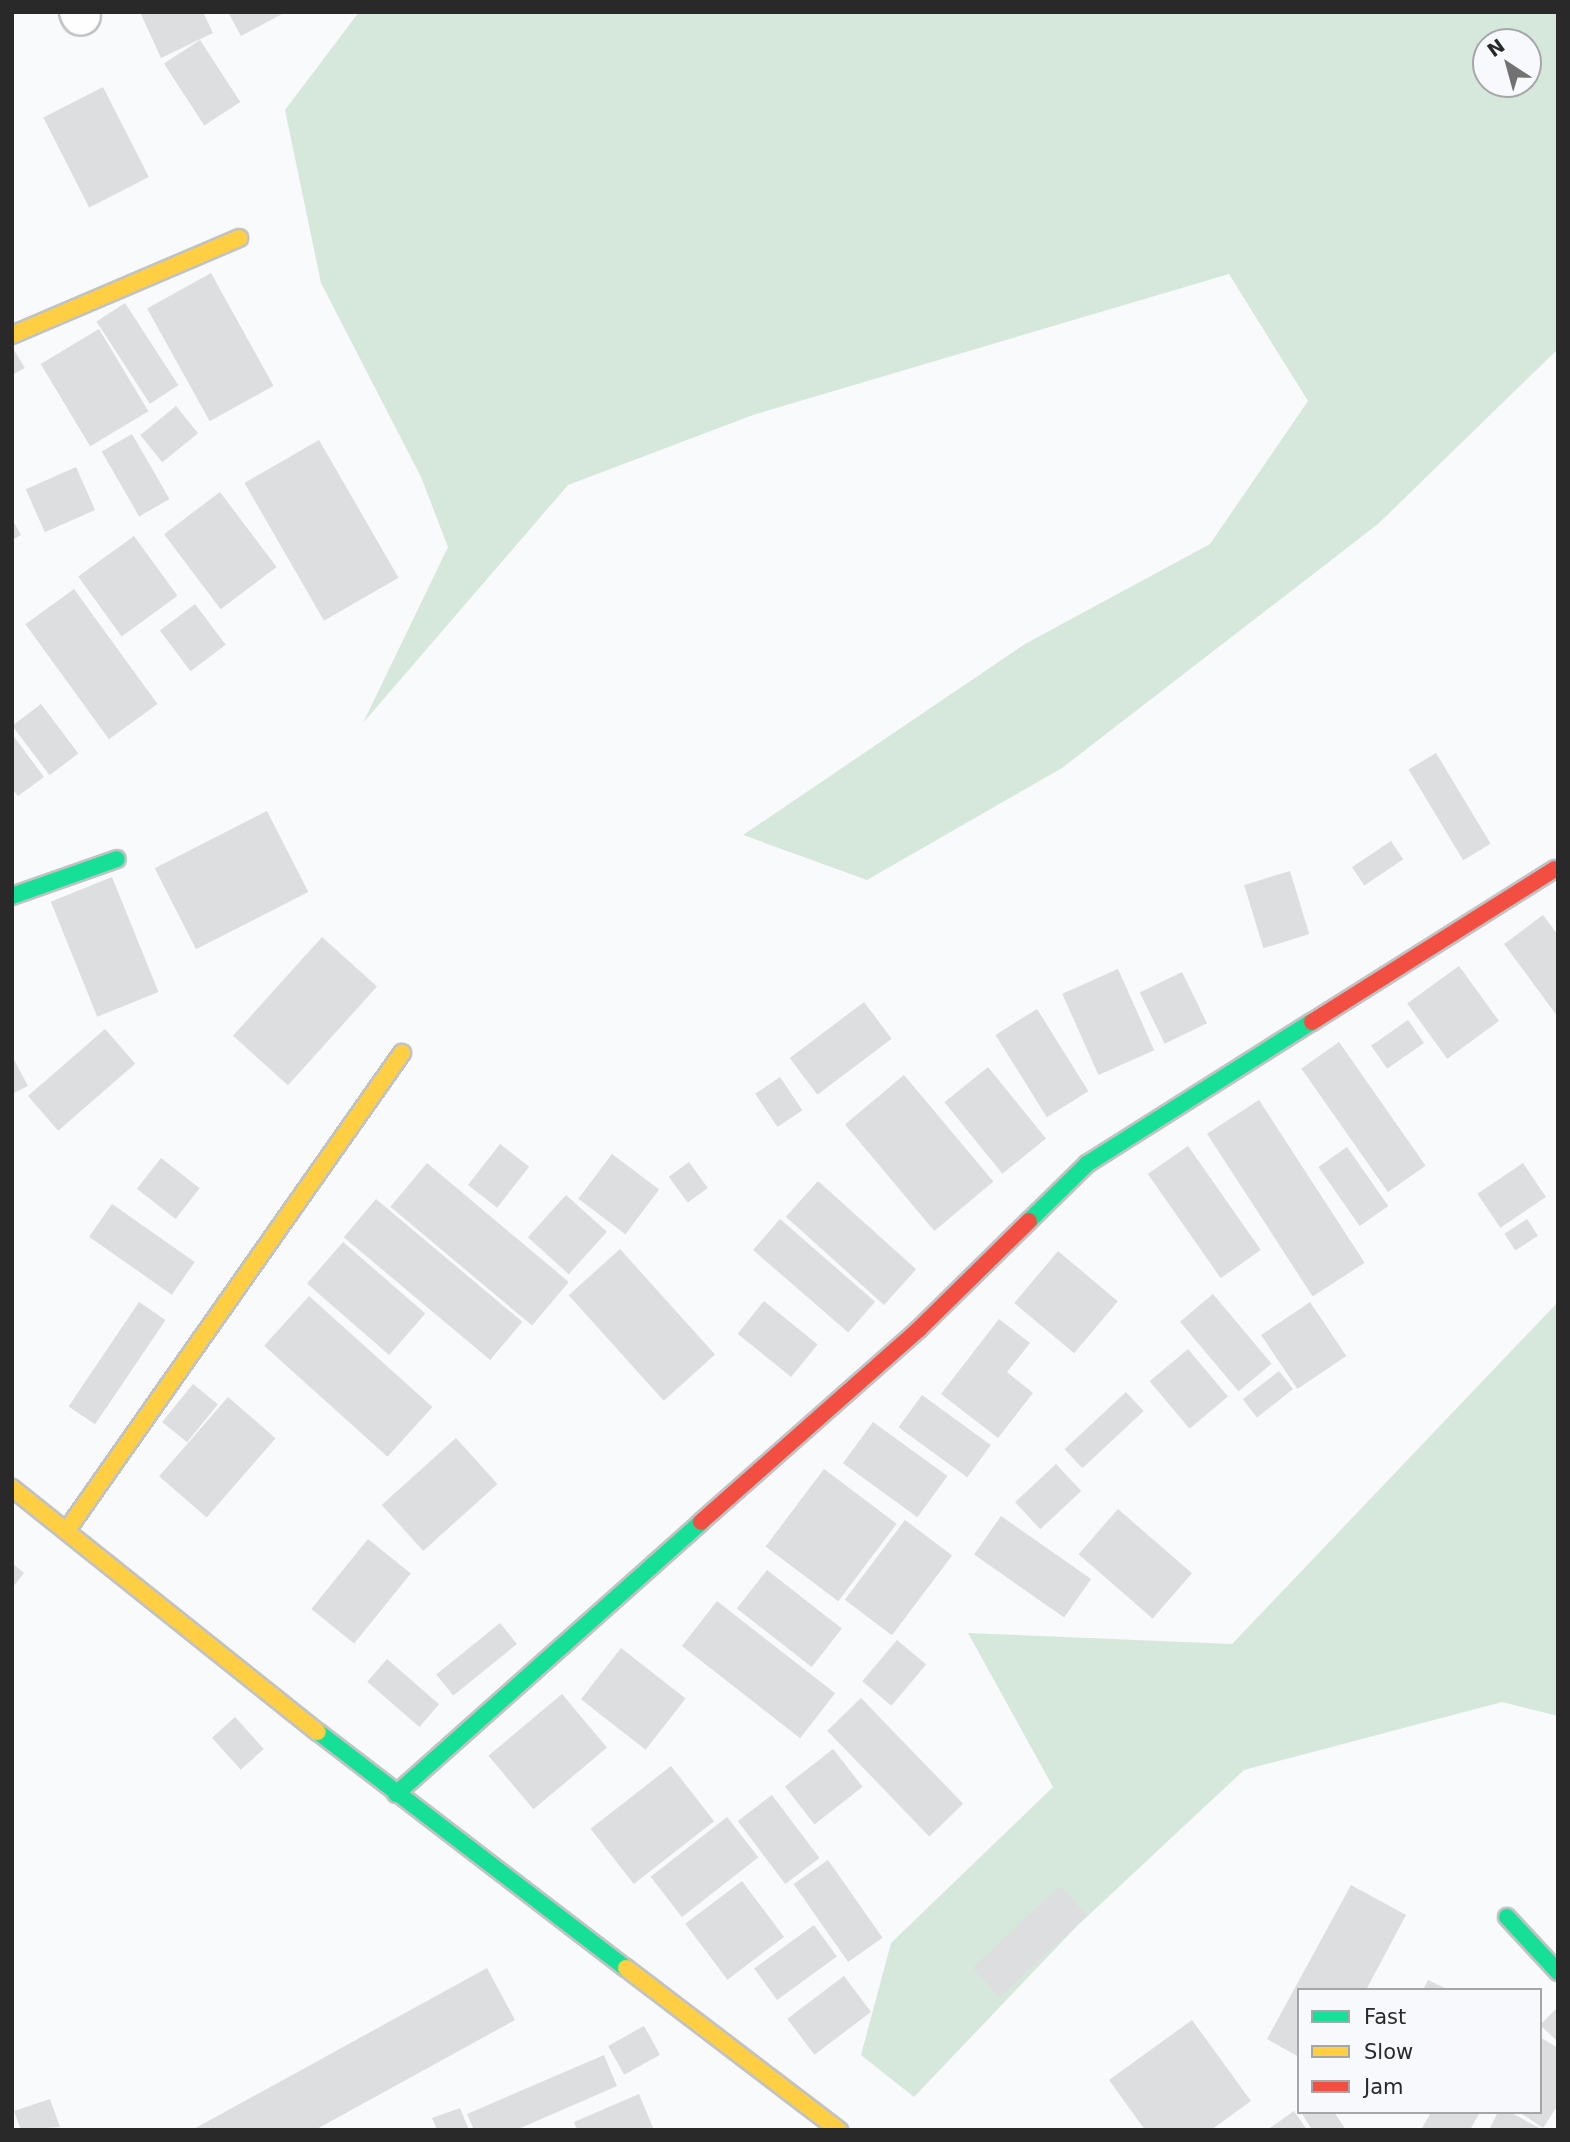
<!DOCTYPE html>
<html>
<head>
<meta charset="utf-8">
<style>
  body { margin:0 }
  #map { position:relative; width:1570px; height:2142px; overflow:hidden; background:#f9fafb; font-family:"DejaVu Sans",sans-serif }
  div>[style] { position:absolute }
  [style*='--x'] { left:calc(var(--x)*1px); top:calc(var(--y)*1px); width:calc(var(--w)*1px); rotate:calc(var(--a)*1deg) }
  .green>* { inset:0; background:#d6e8dc }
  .building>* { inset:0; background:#dddedf; transform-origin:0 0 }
  .roads { filter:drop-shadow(2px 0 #c1c2c3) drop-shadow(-2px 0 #c1c2c3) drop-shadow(0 2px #c1c2c3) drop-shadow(0 -2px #c1c2c3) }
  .street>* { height:38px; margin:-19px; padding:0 19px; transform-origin:19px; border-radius:19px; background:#fefefe }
  .fast>* { height:16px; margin:-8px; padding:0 8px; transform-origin:8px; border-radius:8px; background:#16e098 }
  .slow>* { height:16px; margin:-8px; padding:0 8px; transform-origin:8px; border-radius:8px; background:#ffcf43 }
  .jam>* { height:16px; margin:-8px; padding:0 8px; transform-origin:8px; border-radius:8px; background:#f24e42 }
  span { translate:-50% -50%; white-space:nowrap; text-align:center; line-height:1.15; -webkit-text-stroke:5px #f8f9fc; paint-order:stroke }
  .frame { position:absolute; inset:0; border:14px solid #29292a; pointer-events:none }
  .legend { position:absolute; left:1297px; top:1988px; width:245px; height:126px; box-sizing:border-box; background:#f8f9fc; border:2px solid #a5a6a8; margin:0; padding:9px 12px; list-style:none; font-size:21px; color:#29292a }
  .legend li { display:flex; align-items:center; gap:14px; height:35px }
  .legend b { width:35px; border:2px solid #a5a6a8 }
  .north { position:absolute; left:1472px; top:28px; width:70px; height:70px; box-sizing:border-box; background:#f8f9fc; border:2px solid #a5a6a8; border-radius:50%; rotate:324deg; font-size:19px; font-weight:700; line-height:28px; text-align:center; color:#29292a }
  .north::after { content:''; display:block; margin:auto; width:24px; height:32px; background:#727273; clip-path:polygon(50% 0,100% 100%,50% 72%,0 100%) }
</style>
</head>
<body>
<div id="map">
  <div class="green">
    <div style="clip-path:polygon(evenodd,359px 12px,1558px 12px,1558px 349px,1378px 524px,1062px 768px,867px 880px,743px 835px,1025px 644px,1210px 544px,1308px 401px,1229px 274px,753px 415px,568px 485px,363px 723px,448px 547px,421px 477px,321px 283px,285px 110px,359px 12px,1486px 42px,1528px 42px,1528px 84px,1486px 84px,1486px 42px)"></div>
    <div style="clip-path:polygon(1558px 1302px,1558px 1716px,1502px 1702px,1244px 1770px,1076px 1927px,914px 2097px,861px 2055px,891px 1943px,1053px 1787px,968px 1633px,1232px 1644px)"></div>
  </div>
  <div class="building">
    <div style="clip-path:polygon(140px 12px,203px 12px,213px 33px,161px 58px)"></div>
    <div style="clip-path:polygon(228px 12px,286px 12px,241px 36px)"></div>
    <div style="left:200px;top:40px;width:74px;height:43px;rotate:57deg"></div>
    <div style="left:103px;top:87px;width:101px;height:67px;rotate:63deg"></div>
    <div style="left:211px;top:273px;width:129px;height:73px;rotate:61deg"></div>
    <div style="left:125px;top:303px;width:98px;height:34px;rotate:57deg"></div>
    <div style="left:99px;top:329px;width:96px;height:68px;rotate:59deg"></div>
    <div style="clip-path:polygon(12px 347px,25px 368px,12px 375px)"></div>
    <div style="left:176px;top:406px;width:35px;height:46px;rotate:51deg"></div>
    <div style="left:132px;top:434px;width:75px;height:35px;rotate:60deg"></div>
    <div style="left:319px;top:440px;width:159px;height:86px;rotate:60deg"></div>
    <div style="left:76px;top:467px;width:47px;height:55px;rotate:66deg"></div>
    <div style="left:220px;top:492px;width:94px;height:70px;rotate:53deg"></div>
    <div style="clip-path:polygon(12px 519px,21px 535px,12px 540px)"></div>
    <div style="left:134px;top:536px;width:74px;height:69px;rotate:54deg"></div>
    <div style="left:74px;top:589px;width:142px;height:60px;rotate:54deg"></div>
    <div style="left:195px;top:604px;width:51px;height:44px;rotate:53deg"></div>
    <div style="left:41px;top:704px;width:62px;height:36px;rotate:53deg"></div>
    <div style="clip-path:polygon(12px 734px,44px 777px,18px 796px,12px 789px)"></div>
    <div style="left:1436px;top:753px;width:106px;height:32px;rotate:59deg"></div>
    <div style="left:267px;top:811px;width:91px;height:126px;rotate:63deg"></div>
    <div style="left:1391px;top:841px;width:22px;height:47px;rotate:56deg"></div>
    <div style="left:1290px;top:871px;width:66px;height:48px;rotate:73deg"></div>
    <div style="left:112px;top:877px;width:124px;height:66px;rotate:68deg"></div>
    <div style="clip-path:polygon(1543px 915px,1558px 935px,1558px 1017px,1504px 944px)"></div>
    <div style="left:322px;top:937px;width:74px;height:133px;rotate:42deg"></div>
    <div style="left:1459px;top:966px;width:68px;height:64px;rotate:54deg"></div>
    <div style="left:1118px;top:969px;width:89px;height:61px;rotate:66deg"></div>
    <div style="left:1182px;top:972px;width:57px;height:47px;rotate:64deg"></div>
    <div style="left:864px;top:1002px;width:46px;height:93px;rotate:53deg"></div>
    <div style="left:1037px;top:1009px;width:97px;height:49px;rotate:58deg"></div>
    <div style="left:1408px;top:1020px;width:28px;height:45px;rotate:55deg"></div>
    <div style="left:105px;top:1029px;width:46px;height:102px;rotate:49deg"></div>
    <div style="left:1339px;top:1042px;width:151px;height:46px;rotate:55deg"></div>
    <div style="clip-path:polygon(12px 1056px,28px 1086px,12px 1094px)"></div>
    <div style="left:988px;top:1067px;width:92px;height:56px;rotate:51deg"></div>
    <div style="left:904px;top:1075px;width:139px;height:77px;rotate:50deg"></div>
    <div style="left:780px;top:1077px;width:40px;height:30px;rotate:56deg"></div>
    <div style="left:1259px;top:1100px;width:194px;height:62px;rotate:57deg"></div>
    <div style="left:500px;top:1144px;width:37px;height:52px;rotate:38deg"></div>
    <div style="left:1188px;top:1146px;width:127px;height:49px;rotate:55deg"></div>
    <div style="left:1347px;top:1147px;width:72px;height:35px;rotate:55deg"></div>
    <div style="left:612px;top:1154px;width:59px;height:56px;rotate:37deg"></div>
    <div style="left:161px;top:1158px;width:49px;height:39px;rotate:38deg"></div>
    <div style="left:689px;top:1162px;width:32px;height:25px;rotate:54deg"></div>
    <div style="left:427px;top:1163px;width:185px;height:57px;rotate:40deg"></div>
    <div style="left:1523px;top:1163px;width:41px;height:55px;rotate:56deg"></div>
    <div style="left:818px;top:1181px;width:132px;height:48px;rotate:42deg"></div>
    <div style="left:566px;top:1195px;width:55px;height:57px;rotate:42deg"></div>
    <div style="left:376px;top:1199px;width:191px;height:50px;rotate:40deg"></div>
    <div style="left:112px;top:1204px;width:101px;height:40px;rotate:35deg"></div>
    <div style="left:780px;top:1219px;width:126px;height:41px;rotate:41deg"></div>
    <div style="left:1527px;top:1219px;width:20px;height:27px;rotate:57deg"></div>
    <div style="left:343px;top:1242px;width:109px;height:55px;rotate:41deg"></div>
    <div style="left:620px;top:1249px;width:142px;height:69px;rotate:48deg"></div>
    <div style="left:1058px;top:1251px;width:78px;height:68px;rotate:40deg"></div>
    <div style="left:1213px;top:1294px;width:91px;height:43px;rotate:50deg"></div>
    <div style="left:309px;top:1296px;width:166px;height:67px;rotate:42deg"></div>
    <div style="left:764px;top:1301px;width:69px;height:42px;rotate:39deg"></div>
    <div style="left:139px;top:1302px;width:32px;height:126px;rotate:34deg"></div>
    <div style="left:1310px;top:1302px;width:65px;height:59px;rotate:56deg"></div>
    <div style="clip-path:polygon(999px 1319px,1030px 1343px,1007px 1372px,1033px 1393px,998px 1438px,941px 1394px)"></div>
    <div style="left:1188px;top:1349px;width:62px;height:50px;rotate:50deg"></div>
    <div style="left:1279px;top:1371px;width:23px;height:46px;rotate:52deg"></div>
    <div style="left:193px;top:1384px;width:32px;height:49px;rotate:39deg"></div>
    <div style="left:1126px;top:1392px;width:26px;height:84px;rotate:47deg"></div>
    <div style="left:922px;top:1395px;width:85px;height:40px;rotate:36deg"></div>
    <div style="left:228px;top:1397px;width:63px;height:105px;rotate:41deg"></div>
    <div style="left:873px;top:1422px;width:92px;height:51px;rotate:36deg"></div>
    <div style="left:456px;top:1438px;width:62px;height:100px;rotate:48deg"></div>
    <div style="left:1056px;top:1464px;width:37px;height:56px;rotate:47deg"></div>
    <div style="left:824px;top:1469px;width:91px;height:97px;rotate:37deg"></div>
    <div style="left:1118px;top:1509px;width:98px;height:60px;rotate:41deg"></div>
    <div style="left:1001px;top:1516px;width:110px;height:47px;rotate:35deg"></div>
    <div style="left:905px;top:1520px;width:59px;height:100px;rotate:37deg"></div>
    <div style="left:368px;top:1539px;width:55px;height:90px;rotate:39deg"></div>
    <div style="clip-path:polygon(12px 1563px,24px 1573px,12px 1588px)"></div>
    <div style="left:767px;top:1570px;width:95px;height:49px;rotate:38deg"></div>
    <div style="left:717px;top:1601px;width:150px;height:57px;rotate:38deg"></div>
    <div style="left:500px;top:1623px;width:27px;height:82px;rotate:51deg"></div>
    <div style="left:897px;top:1640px;width:38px;height:54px;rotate:40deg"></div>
    <div style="left:621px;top:1648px;width:82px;height:65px;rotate:38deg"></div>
    <div style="left:387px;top:1659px;width:69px;height:30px;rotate:41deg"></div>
    <div style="left:562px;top:1694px;width:70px;height:96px;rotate:50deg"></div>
    <div style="left:861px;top:1698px;width:147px;height:47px;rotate:46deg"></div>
    <div style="left:235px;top:1717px;width:43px;height:31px;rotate:48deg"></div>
    <div style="left:833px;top:1749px;width:48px;height:61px;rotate:52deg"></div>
    <div style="left:671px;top:1766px;width:70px;height:102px;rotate:52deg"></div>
    <div style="left:772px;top:1795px;width:79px;height:43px;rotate:53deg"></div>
    <div style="left:727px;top:1817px;width:51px;height:97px;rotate:52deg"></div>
    <div style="left:828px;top:1860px;width:95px;height:42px;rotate:55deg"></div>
    <div style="left:742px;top:1881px;width:70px;height:71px;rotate:53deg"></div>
    <div style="clip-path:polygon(1351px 1885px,1406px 1915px,1366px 1990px,1299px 1990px,1299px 2057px,1267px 2039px)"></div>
    <div style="left:1060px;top:1886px;width:40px;height:120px;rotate:47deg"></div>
    <div style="left:814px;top:1925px;width:39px;height:74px;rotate:54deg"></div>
    <div style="clip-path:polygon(487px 1968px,515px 2020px,315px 2130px,192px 2130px)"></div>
    <div style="left:844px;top:1976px;width:45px;height:71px;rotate:53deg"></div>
    <div style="clip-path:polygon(1428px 1980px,1449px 1990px,1423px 1990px)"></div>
    <div style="clip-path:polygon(1558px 2007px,1558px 2042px,1540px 2025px)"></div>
    <div style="clip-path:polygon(1192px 2020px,1251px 2101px,1211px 2130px,1145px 2130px,1109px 2080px)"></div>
    <div style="left:644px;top:2026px;width:33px;height:41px;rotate:61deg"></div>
    <div style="clip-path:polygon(1540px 2037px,1558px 2048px,1558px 2105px,1543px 2128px,1519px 2112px,1540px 2112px)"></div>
    <div style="clip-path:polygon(604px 2055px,617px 2086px,516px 2130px,474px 2130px,467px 2114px)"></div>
    <div style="clip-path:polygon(639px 2094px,654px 2130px,577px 2130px,574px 2122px)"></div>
    <div style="clip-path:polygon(50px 2099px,60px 2127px,21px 2130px,14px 2111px)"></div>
    <div style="clip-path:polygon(460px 2108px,469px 2130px,437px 2130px,432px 2118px)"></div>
    <div style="clip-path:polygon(1294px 2111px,1307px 2130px,1267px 2130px)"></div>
    <div style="clip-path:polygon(1301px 2112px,1334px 2112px,1346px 2130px,1312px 2130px)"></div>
    <div style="clip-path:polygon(1431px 2112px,1480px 2112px,1470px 2130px,1421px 2130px)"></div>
    <div style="clip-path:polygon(1498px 2112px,1510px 2112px,1543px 2130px,1489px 2130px)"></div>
  </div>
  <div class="roads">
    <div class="street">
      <div style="--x:79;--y:12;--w:4;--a:63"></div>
    </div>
    <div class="fast">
      <div style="--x:12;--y:896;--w:111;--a:-19.4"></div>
      <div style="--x:1029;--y:1221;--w:81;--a:-44.5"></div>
      <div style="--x:1087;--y:1164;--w:266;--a:-32.3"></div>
      <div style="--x:318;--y:1732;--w:388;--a:37.5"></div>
      <div style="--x:396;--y:1794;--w:409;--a:-41.7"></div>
      <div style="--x:1507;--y:1917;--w:75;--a:47.2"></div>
    </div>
    <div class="slow">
      <div style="--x:12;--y:335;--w:247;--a:-23.1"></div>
      <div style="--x:12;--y:1488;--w:391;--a:38.6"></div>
      <div style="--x:67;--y:1530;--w:583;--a:-54.92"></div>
      <div style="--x:626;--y:1968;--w:268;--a:37.3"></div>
    </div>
    <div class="jam">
      <div style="--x:1312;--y:1022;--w:287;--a:-32.2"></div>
      <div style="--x:701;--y:1522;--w:291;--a:-41.5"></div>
      <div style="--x:919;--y:1329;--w:154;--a:-44.5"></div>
    </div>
  </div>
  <div class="frame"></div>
  <ul class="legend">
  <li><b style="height:9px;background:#16e098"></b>Fast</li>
  <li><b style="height:9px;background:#ffcf43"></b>Slow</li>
  <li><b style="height:9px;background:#f24e42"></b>Jam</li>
  </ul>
  <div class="north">N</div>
</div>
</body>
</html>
